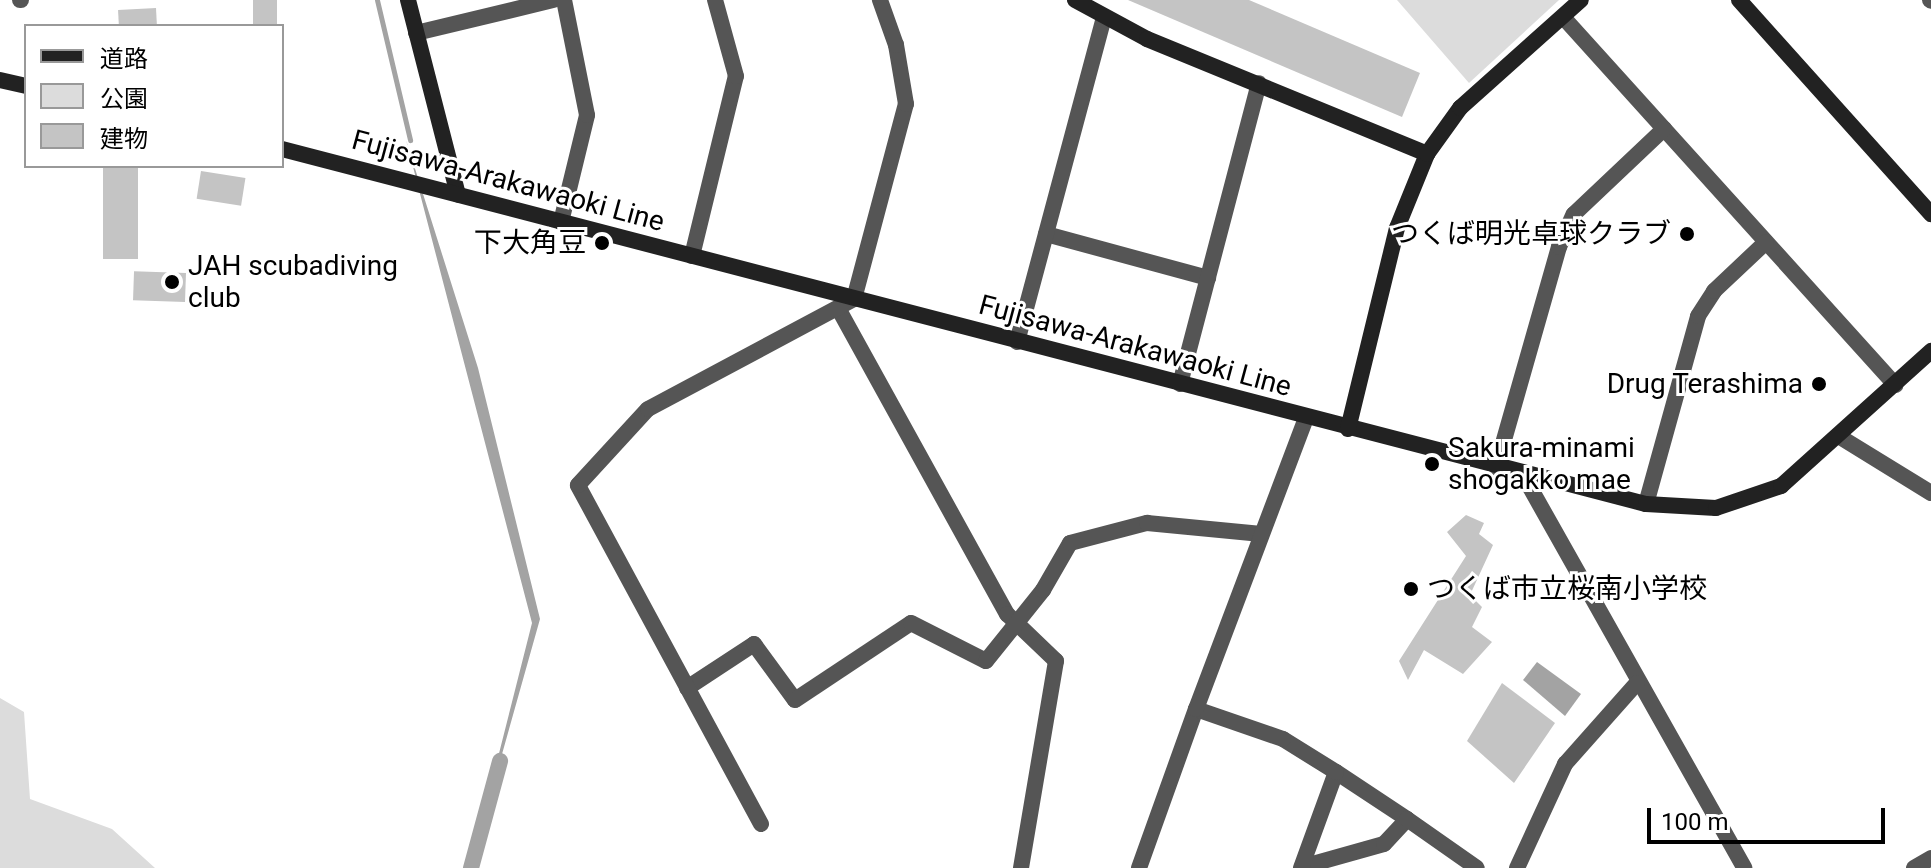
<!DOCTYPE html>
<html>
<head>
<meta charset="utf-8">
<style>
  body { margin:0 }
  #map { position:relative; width:1931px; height:868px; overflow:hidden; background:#fff; font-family:Roboto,"Noto Sans JP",sans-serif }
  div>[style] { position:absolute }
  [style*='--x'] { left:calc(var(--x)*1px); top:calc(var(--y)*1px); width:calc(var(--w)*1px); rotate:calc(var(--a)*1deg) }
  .green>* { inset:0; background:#dcdcdc }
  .water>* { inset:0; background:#a3a3a3 }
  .stream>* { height:5px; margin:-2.5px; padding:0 2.5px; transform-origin:2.5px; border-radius:2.5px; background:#a3a3a3 }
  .canal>* { height:16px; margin:-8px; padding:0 8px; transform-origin:8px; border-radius:8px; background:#a3a3a3 }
  .building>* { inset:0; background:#c4c4c4; transform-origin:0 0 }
  .street>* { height:16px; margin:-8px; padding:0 8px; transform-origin:8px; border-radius:8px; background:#555 }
  .secondary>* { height:16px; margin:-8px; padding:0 8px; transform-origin:8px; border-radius:8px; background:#222 }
  .dots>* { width:22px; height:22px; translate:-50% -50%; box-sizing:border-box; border:4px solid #fff; border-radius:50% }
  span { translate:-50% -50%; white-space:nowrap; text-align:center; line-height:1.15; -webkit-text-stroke:6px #fff; paint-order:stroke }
  .street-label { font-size:28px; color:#000 }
  .poi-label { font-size:28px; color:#000 }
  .right { translate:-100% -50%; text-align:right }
  .left { translate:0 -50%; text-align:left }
  .legend { position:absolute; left:24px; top:24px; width:260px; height:144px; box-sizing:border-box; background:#fff; border:2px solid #999; margin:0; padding:10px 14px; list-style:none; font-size:24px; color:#000 }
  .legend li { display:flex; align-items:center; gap:16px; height:40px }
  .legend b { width:40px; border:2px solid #999 }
  .scale { position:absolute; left:1647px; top:808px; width:238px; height:36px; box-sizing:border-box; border:4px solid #000; border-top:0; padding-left:10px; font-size:24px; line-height:28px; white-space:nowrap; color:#000; -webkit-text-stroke:6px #fff; paint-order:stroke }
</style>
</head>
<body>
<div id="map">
  <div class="green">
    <div style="clip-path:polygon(1397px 0,1559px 0,1469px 83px)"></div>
    <div style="clip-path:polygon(0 698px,24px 712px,30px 799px,112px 829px,155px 868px,0 868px)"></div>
  </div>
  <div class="water">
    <div style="clip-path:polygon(406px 140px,478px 368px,540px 619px,470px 868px,532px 623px)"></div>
    <div style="clip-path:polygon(1537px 662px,1581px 694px,1565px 716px,1523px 680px)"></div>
  </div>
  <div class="stream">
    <div style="--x:377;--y:0;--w:144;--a:76.7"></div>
  </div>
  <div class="canal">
    <div style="--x:471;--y:868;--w:111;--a:-74.8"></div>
  </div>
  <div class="building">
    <div style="left:253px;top:0;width:24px;height:26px"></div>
    <div style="clip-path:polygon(1128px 0,1249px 0,1420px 73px,1402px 117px)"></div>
    <div style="left:156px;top:8px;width:18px;height:38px;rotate:87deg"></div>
    <div style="left:103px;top:166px;width:35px;height:93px"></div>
    <div style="left:201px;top:171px;width:45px;height:28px;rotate:9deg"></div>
    <div style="left:186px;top:273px;width:29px;height:52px;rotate:92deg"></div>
    <div style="clip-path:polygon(1466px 515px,1484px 523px,1479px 534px,1493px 545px,1470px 595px,1482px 607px,1472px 627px,1492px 642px,1463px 674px,1424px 650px,1408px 680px,1399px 661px,1466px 556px,1447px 532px)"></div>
    <div style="clip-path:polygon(1502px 683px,1555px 723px,1514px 783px,1467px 741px)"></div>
  </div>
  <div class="street">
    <div style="--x:20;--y:0;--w:1;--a:0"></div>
    <div style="--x:1930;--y:0;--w:1;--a:45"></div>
    <div style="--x:1563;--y:17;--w:496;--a:47.9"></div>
    <div style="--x:416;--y:33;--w:141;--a:-13.5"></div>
    <div style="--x:561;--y:222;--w:110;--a:-76.3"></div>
    <div style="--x:587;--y:115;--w:117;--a:-101.3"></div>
    <div style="--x:1046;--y:234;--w:168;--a:15.2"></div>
    <div style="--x:692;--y:256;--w:185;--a:-76.3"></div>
    <div style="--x:736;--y:76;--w:79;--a:-105.4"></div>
    <div style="--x:838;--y:308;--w:350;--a:61.1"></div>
    <div style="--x:1007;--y:614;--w:68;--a:43.8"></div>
    <div style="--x:1056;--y:661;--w:210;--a:99.6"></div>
    <div style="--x:1017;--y:342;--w:335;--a:-75"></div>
    <div style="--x:1180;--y:384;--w:311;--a:-75.3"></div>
    <div style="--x:1840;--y:437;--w:107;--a:31.6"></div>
    <div style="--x:1496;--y:468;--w:230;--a:-74.1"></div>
    <div style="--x:1559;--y:247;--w:36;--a:-66"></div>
    <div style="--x:1574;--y:214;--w:124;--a:-43.4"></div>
    <div style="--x:1523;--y:475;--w:451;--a:60.6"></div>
    <div style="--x:1646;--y:504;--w:195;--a:-74.5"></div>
    <div style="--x:1698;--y:316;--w:30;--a:-57"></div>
    <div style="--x:1714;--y:291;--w:71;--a:-43.3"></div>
    <div style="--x:687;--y:688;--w:80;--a:-33.3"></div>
    <div style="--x:754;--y:644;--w:69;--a:53.8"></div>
    <div style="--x:795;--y:700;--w:139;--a:-33.6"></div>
    <div style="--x:911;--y:623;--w:84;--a:26.9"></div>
    <div style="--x:986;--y:661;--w:91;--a:-51.2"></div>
    <div style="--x:1043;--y:590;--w:54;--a:-60.1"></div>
    <div style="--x:1070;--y:543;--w:80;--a:-14.6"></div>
    <div style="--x:1147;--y:523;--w:115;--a:5.5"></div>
    <div style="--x:1336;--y:772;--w:85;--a:33.5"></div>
    <div style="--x:761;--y:824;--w:385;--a:-118.4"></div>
    <div style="--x:578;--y:485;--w:103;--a:-47.4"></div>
    <div style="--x:648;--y:409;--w:234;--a:-28.1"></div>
    <div style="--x:854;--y:299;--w:202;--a:-75.1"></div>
    <div style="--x:906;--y:104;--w:60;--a:-99.6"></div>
    <div style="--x:896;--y:45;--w:48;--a:-109.6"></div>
    <div style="--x:1302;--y:867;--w:85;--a:-15.7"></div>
    <div style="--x:1384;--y:844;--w:34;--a:-47"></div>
    <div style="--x:1407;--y:819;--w:85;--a:35"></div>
    <div style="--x:1139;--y:868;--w:169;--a:-70.3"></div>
    <div style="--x:1301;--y:868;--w:102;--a:-70"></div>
    <div style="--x:1336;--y:772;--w:62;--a:-148.1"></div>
    <div style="--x:1283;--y:739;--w:92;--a:-161"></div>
    <div style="--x:1196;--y:709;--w:311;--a:-69.3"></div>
    <div style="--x:1517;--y:868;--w:115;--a:-65.2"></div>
    <div style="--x:1565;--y:764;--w:108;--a:-48.4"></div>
    <div style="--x:1914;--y:868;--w:20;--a:-30"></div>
  </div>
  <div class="secondary">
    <div style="--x:408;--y:0;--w:201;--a:75.6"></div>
    <div style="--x:1075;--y:0;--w:82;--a:28.4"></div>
    <div style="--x:1147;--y:39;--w:303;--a:22.3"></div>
    <div style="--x:1739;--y:0;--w:288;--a:48.1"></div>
    <div style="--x:0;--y:80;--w:27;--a:13"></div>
    <div style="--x:282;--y:149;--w:1409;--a:14.59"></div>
    <div style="--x:1646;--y:504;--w:70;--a:3.3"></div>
    <div style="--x:1716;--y:508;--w:69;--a:-18.7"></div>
    <div style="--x:1781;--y:486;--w:202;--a:-42"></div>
    <div style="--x:1348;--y:429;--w:207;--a:-76.3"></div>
    <div style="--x:1397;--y:228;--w:80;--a:-67.9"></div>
    <div style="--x:1427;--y:154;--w:57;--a:-54.3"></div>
    <div style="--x:1460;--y:108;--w:162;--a:-41.8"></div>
  </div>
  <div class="dots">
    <div style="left:1687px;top:234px;background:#000"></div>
    <div style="left:602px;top:243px;background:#000"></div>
    <div style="left:172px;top:282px;background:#000"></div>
    <div style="left:1819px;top:384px;background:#000"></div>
    <div style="left:1432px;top:464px;background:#000"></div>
    <div style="left:1411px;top:589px;background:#000"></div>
  </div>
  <div class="street-label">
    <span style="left:508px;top:181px;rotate:15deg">Fujisawa-Arakawaoki Line</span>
    <span style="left:1135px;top:346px;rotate:15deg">Fujisawa-Arakawaoki Line</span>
  </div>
  <div class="poi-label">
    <span class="right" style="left:1671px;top:234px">つくば明光卓球クラブ</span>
    <span class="right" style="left:586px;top:243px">下大角豆</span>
    <span class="left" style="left:188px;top:282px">JAH scubadiving<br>club</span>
    <span class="right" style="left:1803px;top:384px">Drug Terashima</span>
    <span class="left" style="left:1448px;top:464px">Sakura-minami<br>shogakko mae</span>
    <span class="left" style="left:1427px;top:589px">つくば市立桜南小学校</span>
  </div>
  <ul class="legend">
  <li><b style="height:10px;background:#222"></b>道路</li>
  <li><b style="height:22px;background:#dcdcdc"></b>公園</li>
  <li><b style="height:22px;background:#c4c4c4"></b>建物</li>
  </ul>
  <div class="scale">100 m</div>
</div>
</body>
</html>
